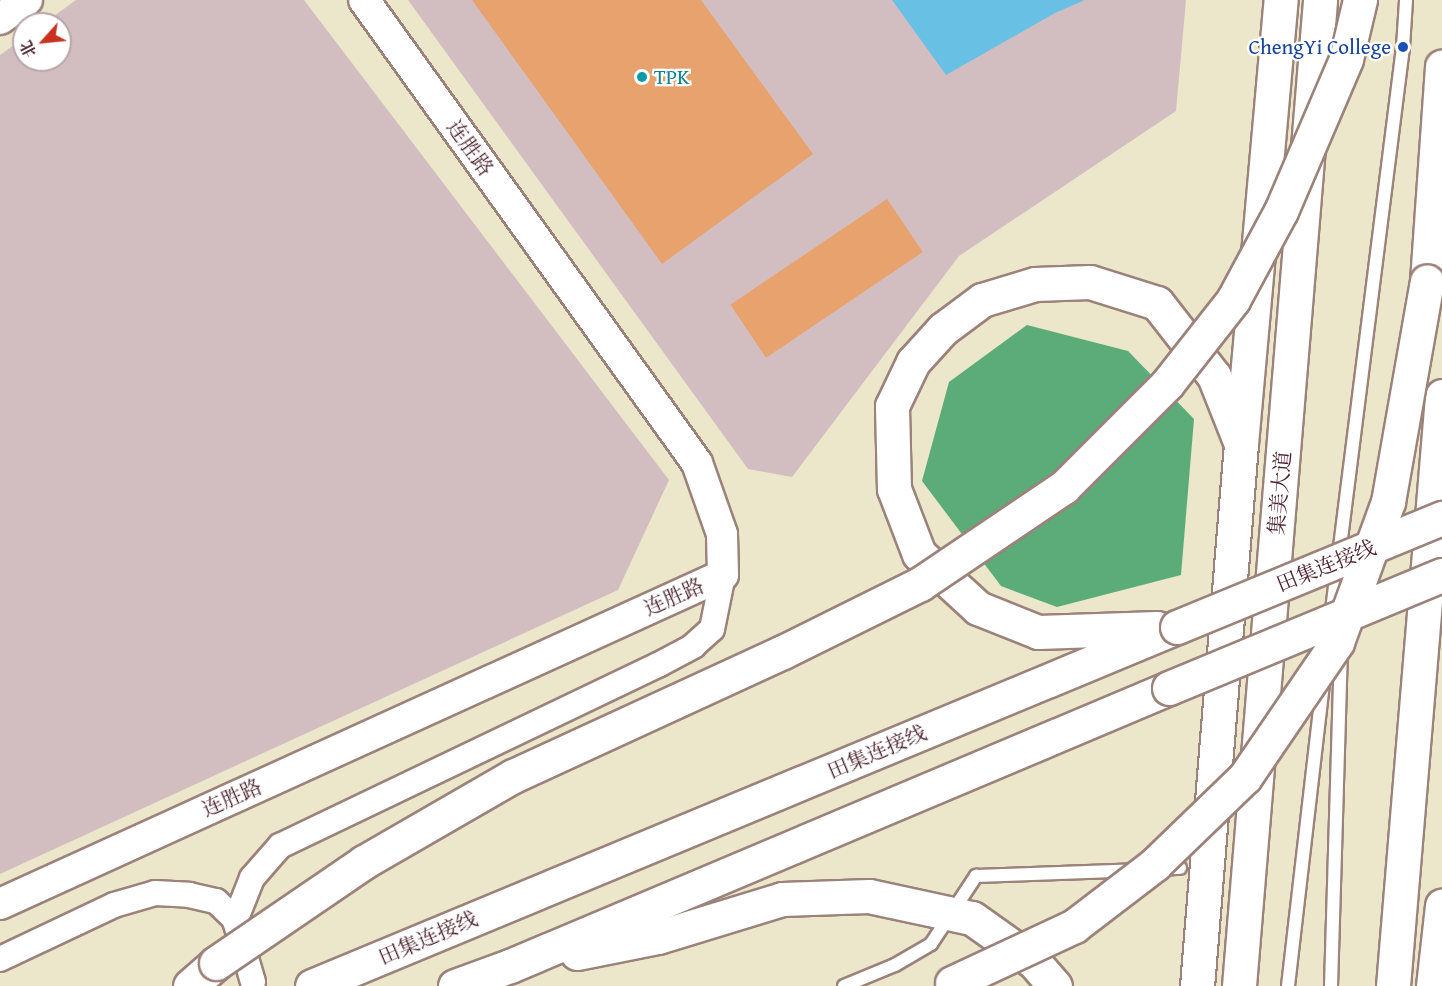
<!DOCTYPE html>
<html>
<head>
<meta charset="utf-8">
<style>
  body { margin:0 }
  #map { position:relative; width:1442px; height:986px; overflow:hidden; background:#ece6ca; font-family:"Gentium Book Plus","Noto Serif SC",serif }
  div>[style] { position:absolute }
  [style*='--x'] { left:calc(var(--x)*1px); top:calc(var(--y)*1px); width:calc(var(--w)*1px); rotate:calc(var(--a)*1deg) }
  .industrial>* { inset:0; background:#d2bec1 }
  .forest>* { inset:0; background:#5cac79 }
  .water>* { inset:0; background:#68c0e5 }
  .building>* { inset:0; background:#e8a26d; transform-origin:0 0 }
  .roads { filter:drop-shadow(2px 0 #9b827a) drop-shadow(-2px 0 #9b827a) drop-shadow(0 2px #9b827a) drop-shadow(0 -2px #9b827a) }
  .service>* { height:12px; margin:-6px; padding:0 6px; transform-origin:6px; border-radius:6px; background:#fff }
  .minor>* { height:24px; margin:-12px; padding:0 12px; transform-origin:12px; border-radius:12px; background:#fff }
  .tertiary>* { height:30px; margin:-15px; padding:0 15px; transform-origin:15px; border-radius:15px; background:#fff }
  .secondary>* { height:33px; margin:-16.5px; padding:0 16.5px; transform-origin:16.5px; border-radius:16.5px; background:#fff }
  .primary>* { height:33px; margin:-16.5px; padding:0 16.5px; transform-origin:16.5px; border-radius:16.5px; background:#fff }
  .trunk>* { height:33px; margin:-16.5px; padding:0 16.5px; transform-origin:16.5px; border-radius:16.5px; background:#fff }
  .bridges { filter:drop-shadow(2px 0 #9b827a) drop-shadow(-2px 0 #9b827a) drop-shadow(0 2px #9b827a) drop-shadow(0 -2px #9b827a) }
  .trunk-bridge>* { height:33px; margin:-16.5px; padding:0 16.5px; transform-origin:16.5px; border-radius:16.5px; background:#fff }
  .dots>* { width:16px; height:16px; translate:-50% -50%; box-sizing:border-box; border:3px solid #fff; border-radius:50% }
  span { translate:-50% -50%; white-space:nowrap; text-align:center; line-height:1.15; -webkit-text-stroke:4.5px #fff; paint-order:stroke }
  .transit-label { font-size:21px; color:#164399 }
  .right { translate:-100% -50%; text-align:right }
  .culture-label { font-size:21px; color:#0d838f }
  .left { translate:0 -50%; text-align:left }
  .street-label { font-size:21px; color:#4a1f2b }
  .north { position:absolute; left:12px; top:12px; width:60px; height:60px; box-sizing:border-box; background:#fff; border:2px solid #b7a5aa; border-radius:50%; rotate:243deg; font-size:16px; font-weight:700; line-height:24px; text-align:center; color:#4a1f2b }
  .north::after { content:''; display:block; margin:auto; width:21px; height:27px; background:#c8321e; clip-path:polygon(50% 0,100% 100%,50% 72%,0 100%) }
</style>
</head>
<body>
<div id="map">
  <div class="industrial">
    <div style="clip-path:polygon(76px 0,304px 0,669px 480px,618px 590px,0 874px,0 55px,24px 38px,24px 60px,60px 60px,60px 24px,43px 24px)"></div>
    <div style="clip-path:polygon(408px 0,1186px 0,1176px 111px,959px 256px,792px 477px,748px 469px)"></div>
  </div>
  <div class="forest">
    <div style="clip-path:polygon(1027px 325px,1128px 351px,1194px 419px,1181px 575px,1057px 607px,1001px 586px,922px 481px,949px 382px)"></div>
  </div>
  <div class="water">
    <div style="clip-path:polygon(892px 0,1085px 0,1055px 13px,946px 75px)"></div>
  </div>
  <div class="building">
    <div style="clip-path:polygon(472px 0,701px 0,813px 154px,662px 264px)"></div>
    <div style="left:887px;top:199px;width:64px;height:189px;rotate:56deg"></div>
  </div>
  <div class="roads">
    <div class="service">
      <div style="--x:1331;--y:618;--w:576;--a:-82.81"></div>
      <div style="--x:1403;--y:47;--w:47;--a:-86.3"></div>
      <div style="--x:1159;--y:869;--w:21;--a:-3"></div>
      <div style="--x:844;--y:986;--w:55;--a:-22.4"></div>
      <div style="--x:895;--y:965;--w:42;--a:-30.3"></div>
      <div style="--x:931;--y:944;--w:82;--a:-56.5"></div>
      <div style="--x:976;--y:876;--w:160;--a:-2.1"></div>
      <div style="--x:1288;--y:986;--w:311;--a:-83.4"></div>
      <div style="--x:1331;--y:986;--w:334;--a:-88.3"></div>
    </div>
    <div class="minor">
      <div style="--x:0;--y:959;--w:126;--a:-25.3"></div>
      <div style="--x:114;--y:905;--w:43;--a:-16.3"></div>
      <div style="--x:155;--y:893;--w:34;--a:3"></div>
      <div style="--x:189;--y:895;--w:28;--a:13"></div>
      <div style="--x:216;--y:901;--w:28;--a:44"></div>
      <div style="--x:253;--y:982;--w:64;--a:-106.4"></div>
      <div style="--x:235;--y:921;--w:46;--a:-68.4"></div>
      <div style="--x:252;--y:878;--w:43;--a:-48.8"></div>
      <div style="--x:280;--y:846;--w:419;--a:-25.6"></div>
      <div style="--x:658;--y:665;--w:40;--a:-28"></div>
      <div style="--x:693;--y:646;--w:25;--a:-42"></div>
      <div style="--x:712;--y:629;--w:55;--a:-78.5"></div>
    </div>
    <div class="tertiary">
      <div style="--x:0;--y:19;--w:33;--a:-35"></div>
      <div style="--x:0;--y:904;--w:794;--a:-24.47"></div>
      <div style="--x:723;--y:575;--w:41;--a:-91.4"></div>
      <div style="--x:722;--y:534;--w:75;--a:-109.4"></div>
      <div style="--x:697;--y:463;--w:570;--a:-125.72"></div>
    </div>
    <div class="secondary">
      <div style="--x:1197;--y:986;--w:544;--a:-85.36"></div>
      <div style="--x:1241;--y:444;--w:446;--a:-84.9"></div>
      <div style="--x:1433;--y:986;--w:81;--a:-83.6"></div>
    </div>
    <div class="primary">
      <div style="--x:1239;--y:986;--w:989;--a:-85.3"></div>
      <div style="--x:1393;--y:986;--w:592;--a:-85.25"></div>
    </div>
    <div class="trunk">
      <div style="--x:1427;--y:281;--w:215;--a:-86"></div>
      <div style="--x:1157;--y:628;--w:119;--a:178.1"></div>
      <div style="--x:1038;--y:632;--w:65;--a:-158.2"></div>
      <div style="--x:978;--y:608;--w:80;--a:-137.5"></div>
      <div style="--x:919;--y:554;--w:70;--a:-111"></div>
      <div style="--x:894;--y:489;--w:83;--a:-91.4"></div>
      <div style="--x:892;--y:406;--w:49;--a:-64.5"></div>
      <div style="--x:913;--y:362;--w:45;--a:-47.7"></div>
      <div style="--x:943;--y:329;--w:49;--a:-36.6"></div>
      <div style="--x:982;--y:300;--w:55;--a:-16.8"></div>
      <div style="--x:1035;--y:284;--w:55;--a:-2.1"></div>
      <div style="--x:1090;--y:282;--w:70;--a:17.4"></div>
      <div style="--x:1157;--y:303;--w:93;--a:52"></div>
      <div style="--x:1214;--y:376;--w:73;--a:68.3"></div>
      <div style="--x:577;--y:953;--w:83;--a:-11.2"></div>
      <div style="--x:658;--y:937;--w:130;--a:-17"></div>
      <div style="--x:782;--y:899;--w:87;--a:-2"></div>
      <div style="--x:869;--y:896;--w:105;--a:12.1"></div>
      <div style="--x:972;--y:918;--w:76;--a:35.4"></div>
      <div style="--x:1034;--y:962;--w:32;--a:49"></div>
      <div style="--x:190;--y:986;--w:35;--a:-41"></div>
      <div style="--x:312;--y:986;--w:937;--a:-22.54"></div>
      <div style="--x:455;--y:986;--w:59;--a:-20"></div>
      <div style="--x:510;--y:966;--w:715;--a:-22.87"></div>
    </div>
  </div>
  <div class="bridges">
    <div class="trunk-bridge">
      <div style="--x:1177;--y:627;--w:287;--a:-22.4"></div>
      <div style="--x:1169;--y:688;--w:295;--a:-22.5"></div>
      <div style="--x:216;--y:963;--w:179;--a:-34.3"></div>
      <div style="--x:364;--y:862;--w:172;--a:-30"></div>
      <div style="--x:513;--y:776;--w:297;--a:-24.7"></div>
      <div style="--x:783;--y:652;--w:153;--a:-26.4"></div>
      <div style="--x:920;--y:584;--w:174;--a:-34"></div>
      <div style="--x:1064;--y:487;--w:146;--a:-45"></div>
      <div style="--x:1167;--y:384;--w:107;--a:-51.8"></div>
      <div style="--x:1233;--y:300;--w:101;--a:-61.7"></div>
      <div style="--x:1281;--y:211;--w:165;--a:-66.8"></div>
      <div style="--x:1346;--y:59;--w:61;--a:-76.7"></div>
      <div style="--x:952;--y:983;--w:135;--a:-25"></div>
      <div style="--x:1074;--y:926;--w:102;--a:-37.4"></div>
      <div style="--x:1155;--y:864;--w:125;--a:-44"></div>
      <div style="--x:1245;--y:777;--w:163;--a:-55.7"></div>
      <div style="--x:1337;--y:642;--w:149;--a:-70"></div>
      <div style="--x:1388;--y:502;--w:224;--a:-80"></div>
    </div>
  </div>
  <div class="dots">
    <div style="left:1403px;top:47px;background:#1a4fb4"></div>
    <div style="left:642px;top:77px;background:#0f9aa8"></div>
  </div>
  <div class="transit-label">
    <span class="right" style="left:1391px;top:47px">ChengYi College</span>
  </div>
  <div class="culture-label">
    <span class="left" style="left:654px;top:77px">TPK</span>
  </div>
  <div class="street-label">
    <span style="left:470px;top:148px;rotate:54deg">连胜路</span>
    <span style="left:1280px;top:493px;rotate:-85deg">集美大道</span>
    <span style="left:1326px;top:566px;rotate:-22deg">田集连接线</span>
    <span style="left:674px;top:597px;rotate:-24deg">连胜路</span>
    <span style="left:877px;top:752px;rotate:-23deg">田集连接线</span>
    <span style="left:232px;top:798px;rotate:-24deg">连胜路</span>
    <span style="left:428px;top:938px;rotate:-23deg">田集连接线</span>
  </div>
  <div class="north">北</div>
</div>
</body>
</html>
